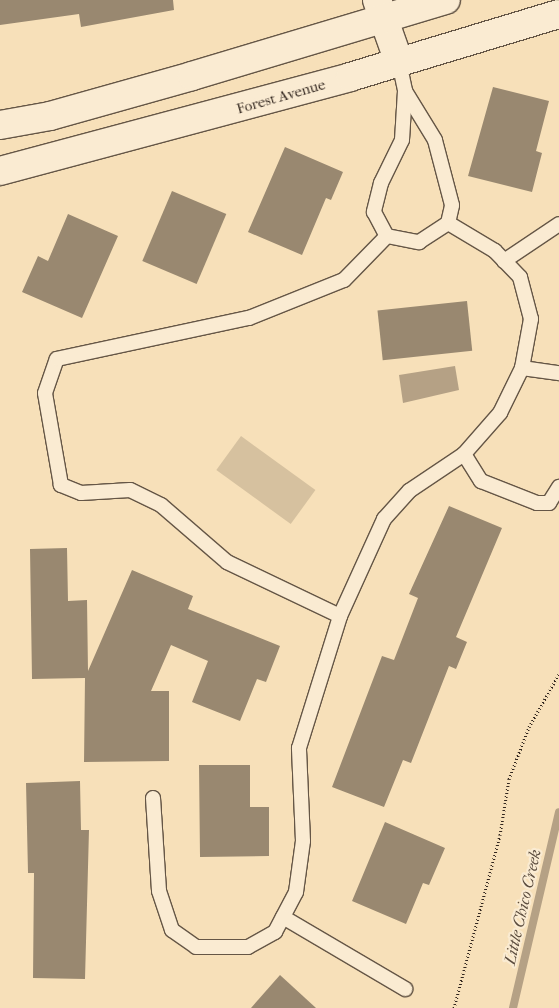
<!DOCTYPE html>
<html>
<head>
<meta charset="utf-8">
<style>
  body { margin:0 }
  #map { position:relative; width:559px; height:1008px; overflow:hidden; background:#f7e0b9; font-family:"IM FELL French Canon",serif }
  div>[style] { position:absolute }
  [style*='--x'] { left:calc(var(--x)*1px); top:calc(var(--y)*1px); width:calc(var(--w)*1px); rotate:calc(var(--a)*1deg) }
  .green>* { inset:0; background:#d6c19f; transform-origin:0 0 }
  .water>* { inset:0; background:#b5a185 }
  .stream>* { height:8px; margin:-4px; padding:0 4px; transform-origin:4px; border-radius:4px; background:#b5a185 }
  .building>* { inset:0; background:#998870; transform-origin:0 0 }
  .path>* { height:3px; margin-top:-1.5px; transform-origin:0; background:repeating-linear-gradient(90deg,#342820 0 1px,transparent 0 3.5px) }
  .roads { filter:drop-shadow(1px 0 #655646) drop-shadow(-1px 0 #655646) drop-shadow(0 1px #655646) drop-shadow(0 -1px #655646) }
  .service>* { height:14px; margin:-7px; padding:0 7px; transform-origin:7px; border-radius:7px; background:#faebd2 }
  .minor>* { height:28px; margin:-14px; padding:0 14px; transform-origin:14px; border-radius:14px; background:#faebd2 }
  .tertiary>* { height:28px; margin:-14px; padding:0 14px; transform-origin:14px; border-radius:14px; background:#faebd2 }
  span { translate:-50% -50%; white-space:nowrap; text-align:center; line-height:1.15; -webkit-text-stroke:4.5px #faebd2; paint-order:stroke }
  .street-label { font-size:15px; color:#342820 }
  .water-label { font-size:16px; color:#5b4c3e; font-style:italic }
</style>
</head>
<body>
<div id="map">
  <div class="green">
    <div style="left:241px;top:436px;width:92px;height:42px;rotate:36deg"></div>
  </div>
  <div class="water">
    <div style="clip-path:polygon(455px 366px,459px 390px,403px 403px,399px 375px)"></div>
  </div>
  <div class="stream">
    <div style="--x:513;--y:1008;--w:201;--a:-76.8"></div>
  </div>
  <div class="building">
    <div style="clip-path:polygon(0 0,173px 0,174px 10px,81px 27px,79px 14px,0 25px)"></div>
    <div style="clip-path:polygon(493px 87px,549px 101px,536px 151px,542px 153px,532px 192px,468px 176px)"></div>
    <div style="clip-path:polygon(285px 147px,343px 172px,331px 200px,326px 198px,302px 255px,248px 232px)"></div>
    <div style="left:172px;top:191px;width:59px;height:76px;rotate:23deg"></div>
    <div style="clip-path:polygon(68px 214px,118px 236px,82px 318px,22px 292px,38px 256px,48px 261px)"></div>
    <div style="left:467px;top:301px;width:50px;height:90px;rotate:84deg"></div>
    <div style="clip-path:polygon(449px 506px,502px 528px,456px 637px,467px 642px,456px 669px,449px 666px,411px 763px,403px 760px,384px 807px,332px 787px,382px 656px,394px 660px,418px 598px,409px 594px)"></div>
    <div style="clip-path:polygon(67px 548px,68px 601px,87px 600px,88px 671px,132px 570px,193px 596px,188px 609px,280px 646px,266px 682px,257px 679px,240px 721px,192px 702px,208px 661px,171px 645px,151px 691px,169px 691px,169px 761px,84px 762px,85px 678px,32px 679px,30px 549px)"></div>
    <div style="clip-path:polygon(199px 765px,250px 765px,250px 807px,269px 807px,269px 856px,200px 857px)"></div>
    <div style="clip-path:polygon(80px 781px,81px 830px,89px 830px,85px 979px,33px 978px,34px 873px,28px 873px,26px 783px)"></div>
    <div style="clip-path:polygon(385px 822px,445px 848px,429px 885px,423px 883px,406px 924px,352px 901px)"></div>
    <div style="clip-path:polygon(280px 975px,316px 1008px,251px 1008px)"></div>
  </div>
  <div class="path">
    <div style="--x:454;--y:1008;--w:179;--a:-75.1"></div>
    <div style="--x:500;--y:835;--w:57;--a:-80.9"></div>
    <div style="--x:509;--y:779;--w:56;--a:-69"></div>
    <div style="--x:529;--y:727;--w:61;--a:-60.5"></div>
  </div>
  <div class="roads">
    <div class="service">
      <div style="--x:399;--y:62;--w:30;--a:78"></div>
      <div style="--x:405;--y:91;--w:49;--a:93.5"></div>
      <div style="--x:402;--y:140;--w:48;--a:116"></div>
      <div style="--x:381;--y:183;--w:30;--a:104"></div>
      <div style="--x:374;--y:212;--w:27;--a:62"></div>
      <div style="--x:387;--y:236;--w:33;--a:11"></div>
      <div style="--x:419;--y:242;--w:35;--a:-33"></div>
      <div style="--x:448;--y:223;--w:18;--a:-77"></div>
      <div style="--x:452;--y:205;--w:67;--a:-104.7"></div>
      <div style="--x:435;--y:140;--w:57;--a:-121.5"></div>
      <div style="--x:504;--y:261;--w:66;--a:-33.9"></div>
      <div style="--x:522;--y:368;--w:37;--a:8"></div>
      <div style="--x:464;--y:454;--w:32;--a:58"></div>
      <div style="--x:481;--y:481;--w:60;--a:21.4"></div>
      <div style="--x:537;--y:503;--w:12;--a:0"></div>
      <div style="--x:549;--y:503;--w:19;--a:-58"></div>
      <div style="--x:340;--y:616;--w:107;--a:-65.6"></div>
      <div style="--x:384;--y:519;--w:38;--a:-48"></div>
      <div style="--x:409;--y:491;--w:66;--a:-33.9"></div>
      <div style="--x:464;--y:454;--w:55;--a:-48.7"></div>
      <div style="--x:500;--y:413;--w:50;--a:-63.9"></div>
      <div style="--x:522;--y:368;--w:50;--a:-79.6"></div>
      <div style="--x:531;--y:319;--w:43;--a:-104.7"></div>
      <div style="--x:520;--y:277;--w:36;--a:-134"></div>
      <div style="--x:495;--y:251;--w:55;--a:-149.2"></div>
      <div style="--x:153;--y:798;--w:93;--a:86.3"></div>
      <div style="--x:159;--y:891;--w:41;--a:71.6"></div>
      <div style="--x:172;--y:930;--w:29;--a:35"></div>
      <div style="--x:196;--y:947;--w:52;--a:0"></div>
      <div style="--x:248;--y:947;--w:31;--a:-29"></div>
      <div style="--x:275;--y:932;--w:45;--a:-62.3"></div>
      <div style="--x:296;--y:892;--w:51;--a:-82.2"></div>
      <div style="--x:303;--y:841;--w:93;--a:-92.5"></div>
      <div style="--x:299;--y:748;--w:138;--a:-72.7"></div>
      <div style="--x:340;--y:616;--w:125;--a:-154.5"></div>
      <div style="--x:227;--y:562;--w:87;--a:-139.2"></div>
      <div style="--x:161;--y:505;--w:34;--a:-154"></div>
      <div style="--x:130;--y:490;--w:49;--a:176.5"></div>
      <div style="--x:81;--y:493;--w:22;--a:-158"></div>
      <div style="--x:61;--y:485;--w:93;--a:-99.9"></div>
      <div style="--x:45;--y:393;--w:36;--a:-71"></div>
      <div style="--x:57;--y:359;--w:196;--a:-12.1"></div>
      <div style="--x:249;--y:318;--w:102;--a:-21.8"></div>
      <div style="--x:344;--y:280;--w:62;--a:-45.7"></div>
      <div style="--x:283;--y:917;--w:142;--a:30.5"></div>
    </div>
    <div class="minor">
      <div style="--x:377;--y:0;--w:66;--a:70.5"></div>
    </div>
    <div class="tertiary">
      <div style="--x:0;--y:125;--w:51;--a:-10.2"></div>
      <div style="--x:50;--y:116;--w:148;--a:-15.7"></div>
      <div style="--x:192;--y:76;--w:265;--a:-16.7"></div>
      <div style="--x:0;--y:171;--w:362;--a:-15"></div>
      <div style="--x:350;--y:77;--w:218;--a:-16.8"></div>
    </div>
  </div>
  <div class="street-label">
    <span style="left:281px;top:97px;rotate:-16deg">Forest Avenue</span>
  </div>
  <div class="water-label">
    <span style="left:523px;top:907px;rotate:-77deg">Little Chico Creek</span>
  </div>
</div>
</body>
</html>
